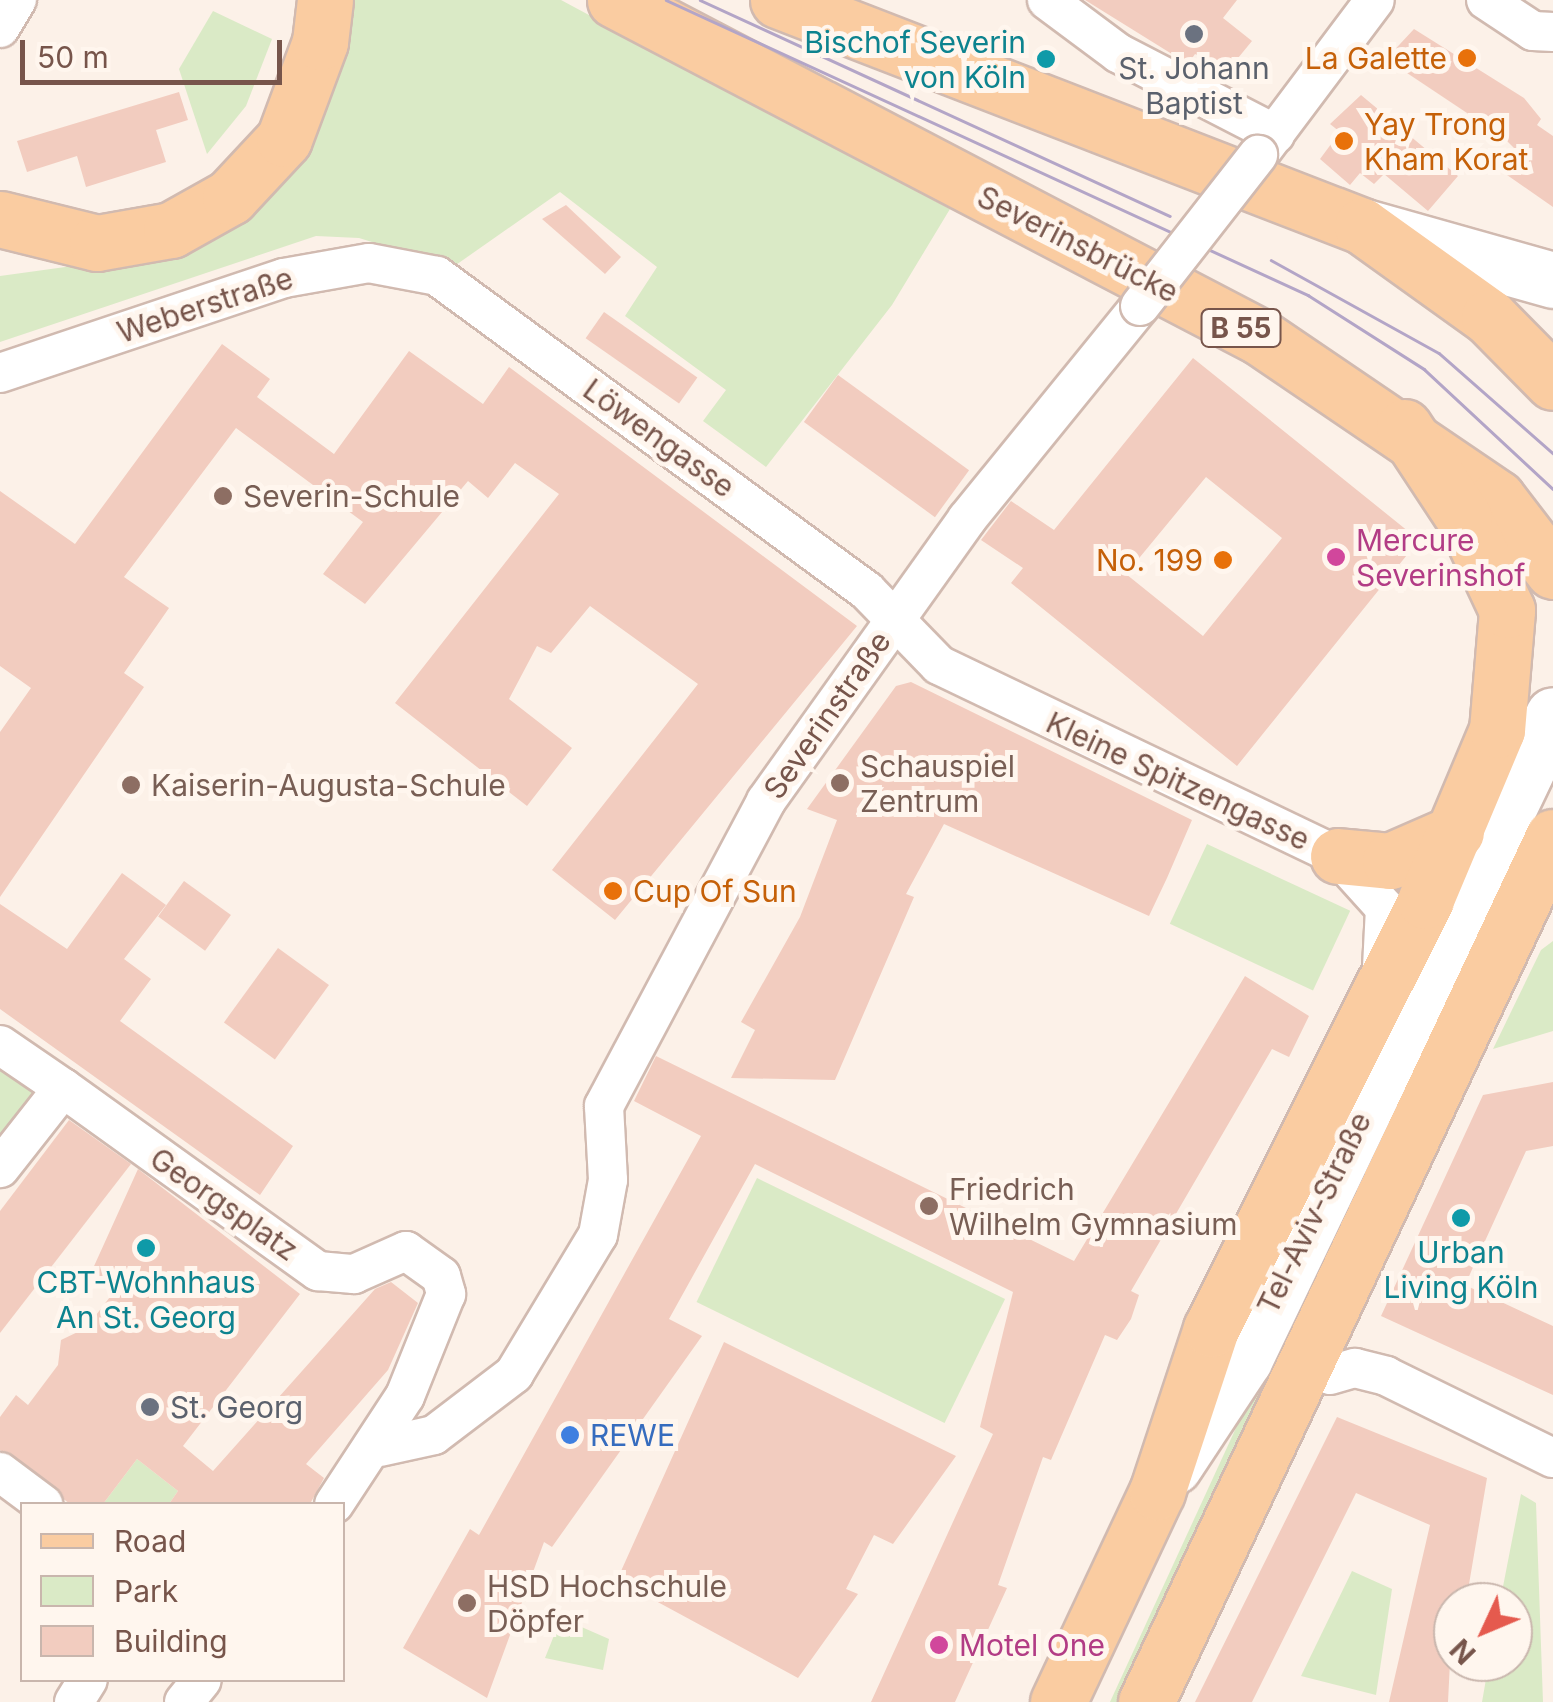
<!DOCTYPE html>
<html>
<head>
<meta charset="utf-8">
<style>
  body { margin:0 }
  #map { position:relative; width:1553px; height:1702px; overflow:hidden; background:#fcf1e8; font-family:Inter,sans-serif }
  div>[style] { position:absolute }
  [style*='--x'] { left:calc(var(--x)*1px); top:calc(var(--y)*1px); width:calc(var(--w)*1px); rotate:calc(var(--a)*1deg) }
  .green>* { inset:0; background:#daeac6; transform-origin:0 0 }
  .building>* { inset:0; background:#f2ccbf; transform-origin:0 0 }
  .roads { filter:drop-shadow(2px 0 #d1bab0) drop-shadow(-2px 0 #d1bab0) drop-shadow(0 2px #d1bab0) drop-shadow(0 -2px #d1bab0) }
  .minor>* { height:38px; margin:-19px; padding:0 19px; transform-origin:19px; border-radius:19px; background:#fff }
  .secondary>* { height:55px; margin:-27.5px; padding:0 27.5px; transform-origin:27.5px; border-radius:27.5px; background:#fff }
  .primary>* { height:55px; margin:-27.5px; padding:0 27.5px; transform-origin:27.5px; border-radius:27.5px; background:#facca1 }
  .tram>* { height:2.5px; margin:-1.25px; padding:0 1.25px; transform-origin:1.25px; border-radius:1.25px; background:#b3a5c7 }
  .bridges { filter:drop-shadow(2px 0 #d1bab0) drop-shadow(-2px 0 #d1bab0) drop-shadow(0 2px #d1bab0) drop-shadow(0 -2px #d1bab0) }
  .minor-bridge>* { height:38px; margin:-19px; padding:0 19px; transform-origin:19px; border-radius:19px; background:#fff }
  .dots>* { width:28px; height:28px; translate:-50% -50%; box-sizing:border-box; border:5px solid #fff6ee; border-radius:50% }
  span { translate:-50% -50%; white-space:nowrap; text-align:center; line-height:1.15; -webkit-text-stroke:10px #fff6ee; paint-order:stroke }
  .shield-label span { padding:2px 8px; background:#fff6ee; border:2px solid; border-radius:8px; -webkit-text-stroke-width:0 }
  .shield-label { font-size:28px; color:#77554b; font-weight:700 }
  .culture-label { font-size:30px; color:#0d838f }
  .right { translate:-100% -50%; text-align:right }
  .food-label { font-size:30px; color:#c56008 }
  .left { translate:0 -50%; text-align:left }
  .worship-label { font-size:30px; color:#5b616d }
  .street-label { font-size:30px; color:#77554b }
  .education-label { font-size:30px; color:#785e54 }
  .hotel-label { font-size:30px; color:#b23c85 }
  .shop-label { font-size:30px; color:#366cbe }
  .legend { position:absolute; left:20px; top:1502px; width:325px; height:180px; box-sizing:border-box; background:#fff6ee; border:2px solid #c9b6ad; margin:0; padding:12px 18px; list-style:none; font-size:30px; color:#77554b }
  .legend li { display:flex; align-items:center; gap:20px; height:50px }
  .legend b { width:50px; border:2px solid #c9b6ad }
  .north { position:absolute; left:1433px; top:1582px; width:100px; height:100px; box-sizing:border-box; background:#fff6ee; border:2px solid #c9b6ad; border-radius:50%; rotate:226deg; font-size:28px; font-weight:700; line-height:40px; text-align:center; color:#77554b }
  .north::after { content:''; display:block; margin:auto; width:35px; height:45px; background:#e55a4e; clip-path:polygon(50% 0,100% 100%,50% 72%,0 100%) }
  .scale { position:absolute; left:20px; top:40px; width:262px; height:45px; box-sizing:border-box; border:5px solid #77554b; border-top:0; padding-left:12px; font-size:30px; line-height:35px; white-space:nowrap; color:#77554b; -webkit-text-stroke:8px #fff6ee; paint-order:stroke }
</style>
</head>
<body>
<div id="map">
  <div class="green">
    <div style="clip-path:polygon(338px 0,561px 0,950px 209px,892px 305px,766px 467px,703px 421px,726px 390px,625px 316px,657px 267px,560px 192px,453px 267px,359px 238px,316px 236px,0 342px,0 276px,167px 253px,234px 224px)"></div>
    <div style="clip-path:polygon(213px 11px,272px 39px,246px 106px,207px 154px,179px 69px)"></div>
    <div style="left:1207px;top:844px;width:158px;height:88px;rotate:25deg"></div>
    <div style="clip-path:polygon(1553px 941px,1553px 1031px,1493px 1049px,1541px 950px)"></div>
    <div style="clip-path:polygon(1462px 966px,1119px 1702px,1110px 1702px,1270px 1354px)"></div>
    <div style="clip-path:polygon(0 1046px,53px 1082px,0 1151px)"></div>
    <div style="left:757px;top:1178px;width:276px;height:138px;rotate:26deg"></div>
    <div style="clip-path:polygon(137px 1459px,178px 1491px,169px 1504px,103px 1504px)"></div>
    <div style="clip-path:polygon(1521px 1494px,1536px 1503px,1543px 1702px,1482px 1702px,1489px 1662px,1513px 1662px,1513px 1602px,1500px 1602px)"></div>
    <div style="clip-path:polygon(1352px 1571px,1392px 1589px,1376px 1695px,1301px 1676px)"></div>
    <div style="clip-path:polygon(561px 1618px,609px 1639px,603px 1670px,545px 1658px)"></div>
  </div>
  <div class="building">
    <div style="clip-path:polygon(1085px 0,1237px 0,1223px 18px,1252px 41px,1229px 69px,1195px 54px,1188px 64px)"></div>
    <div style="clip-path:polygon(1414px 29px,1524px 98px,1541px 119px,1537px 125px,1553px 136px,1553px 207px,1507px 175px,1521px 155px,1503px 137px,1386px 59px)"></div>
    <div style="clip-path:polygon(179px 92px,188px 120px,156px 130px,166px 162px,86px 187px,77px 156px,27px 172px,17px 141px)"></div>
    <div style="clip-path:polygon(1361px 95px,1458px 176px,1428px 211px,1384px 174px,1374px 184px,1360px 173px,1350px 185px,1320px 159px,1340px 132px,1330px 124px)"></div>
    <div style="clip-path:polygon(566px 205px,621px 257px,605px 274px,542px 219px)"></div>
    <div style="left:604px;top:312px;width:114px;height:32px;rotate:35deg"></div>
    <div style="clip-path:polygon(222px 344px,270px 379px,257px 397px,334px 454px,409px 351px,483px 404px,509px 367px,857px 626px,615px 920px,552px 870px,698px 684px,590px 606px,551px 653px,537px 646px,509px 699px,572px 748px,527px 806px,395px 703px,559px 494px,515px 463px,488px 498px,468px 481px,365px 604px,323px 574px,363px 522px,236px 428px,124px 577px,169px 608px,124px 673px,144px 687px,0 897px,0 732px,31px 688px,0 666px,0 491px,75px 544px)"></div>
    <div style="clip-path:polygon(evenodd,1193px 358px,1419px 540px,1237px 766px,1011px 583px,1023px 568px,981px 540px,1011px 501px,1054px 530px,1193px 358px,1206px 477px,1282px 538px,1203px 636px,1126px 574px,1206px 477px)"></div>
    <div style="left:838px;top:375px;width:162px;height:58px;rotate:36deg"></div>
    <div style="clip-path:polygon(911px 682px,1192px 820px,1167px 878px,1149px 916px,944px 824px,906px 894px,914px 897px,835px 1080px,731px 1078px,755px 1030px,741px 1022px,800px 917px,837px 820px,807px 809px,896px 686px)"></div>
    <div style="clip-path:polygon(122px 873px,166px 905px,124px 959px,151px 979px,120px 1021px,293px 1146px,260px 1195px,0 1009px,0 904px,67px 949px)"></div>
    <div style="left:184px;top:881px;width:58px;height:44px;rotate:36deg"></div>
    <div style="left:278px;top:948px;width:63px;height:92px;rotate:36deg"></div>
    <div style="clip-path:polygon(1245px 976px,1309px 1016px,1289px 1057px,1272px 1049px,1131px 1291px,1139px 1295px,1131px 1319px,1117px 1340px,1105px 1335px,1051px 1460px,1043px 1457px,998px 1585px,1007px 1588px,955px 1702px,871px 1702px,993px 1434px,980px 1427px,1013px 1292px,755px 1164px,669px 1319px,702px 1336px,552px 1547px,544px 1542px,487px 1698px,403px 1648px,470px 1529px,479px 1535px,701px 1136px,634px 1101px,656px 1056px,1074px 1261px)"></div>
    <div style="clip-path:polygon(1553px 1082px,1553px 1146px,1526px 1151px,1465px 1285px,1553px 1326px,1553px 1395px,1381px 1316px,1483px 1095px)"></div>
    <div style="clip-path:polygon(69px 1120px,131px 1164px,0 1333px,0 1211px)"></div>
    <div style="clip-path:polygon(138px 1169px,300px 1294px,183px 1446px,213px 1471px,375px 1289px,391px 1282px,418px 1303px,388px 1370px,306px 1464px,324px 1478px,310px 1504px,169px 1504px,178px 1491px,137px 1459px,103px 1504px,70px 1504px,0 1450px,0 1417px,16px 1395px,28px 1405px,58px 1365px,61px 1340px,86px 1328px,113px 1293px,90px 1275px)"></div>
    <div style="clip-path:polygon(724px 1342px,956px 1456px,893px 1544px,874px 1535px,846px 1589px,858px 1594px,798px 1678px,617px 1580px)"></div>
    <div style="clip-path:polygon(1337px 1417px,1487px 1478px,1466px 1602px,1453px 1602px,1448px 1702px,1389px 1702px,1430px 1525px,1356px 1493px,1252px 1702px,1195px 1702px)"></div>
  </div>
  <div class="roads">
    <div class="minor">
      <div style="--x:1047;--y:0;--w:89;--a:36.7"></div>
      <div style="--x:1118;--y:53;--w:177;--a:27.3"></div>
      <div style="--x:1486;--y:0;--w:56;--a:33.4"></div>
      <div style="--x:1533;--y:31;--w:20;--a:3"></div>
      <div style="--x:0;--y:28;--w:33;--a:-59"></div>
      <div style="--x:1260;--y:153;--w:191;--a:-53.1"></div>
      <div style="--x:0;--y:373;--w:299;--a:-18.5"></div>
      <div style="--x:284;--y:278;--w:86;--a:-10"></div>
      <div style="--x:369;--y:263;--w:69;--a:10.8"></div>
      <div style="--x:437;--y:276;--w:533;--a:36.22"></div>
      <div style="--x:867;--y:591;--w:103;--a:45.8"></div>
      <div style="--x:939;--y:665;--w:442;--a:25.6"></div>
      <div style="--x:1338;--y:856;--w:70;--a:47.9"></div>
      <div style="--x:1385;--y:908;--w:59;--a:92.9"></div>
      <div style="--x:0;--y:1045;--w:76;--a:34.3"></div>
      <div style="--x:63;--y:1088;--w:102;--a:128.2"></div>
      <div style="--x:63;--y:1088;--w:314;--a:35.7"></div>
      <div style="--x:318;--y:1271;--w:36;--a:5"></div>
      <div style="--x:354;--y:1274;--w:57;--a:-23.9"></div>
      <div style="--x:406;--y:1251;--w:43;--a:35.5"></div>
      <div style="--x:441;--y:1276;--w:19;--a:74"></div>
      <div style="--x:446;--y:1294;--w:110;--a:111.9"></div>
      <div style="--x:405;--y:1396;--w:129;--a:123.3"></div>
      <div style="--x:1302;--y:1363;--w:30;--a:23"></div>
      <div style="--x:1330;--y:1375;--w:26;--a:-16"></div>
      <div style="--x:1355;--y:1368;--w:32;--a:14"></div>
      <div style="--x:1386;--y:1376;--w:186;--a:26.2"></div>
      <div style="--x:380;--y:1447;--w:55;--a:-12.5"></div>
      <div style="--x:434;--y:1435;--w:101;--a:-37.3"></div>
      <div style="--x:514;--y:1374;--w:162;--a:-58.9"></div>
      <div style="--x:598;--y:1235;--w:56;--a:-79.7"></div>
      <div style="--x:608;--y:1180;--w:74;--a:-93.1"></div>
      <div style="--x:604;--y:1106;--w:345;--a:-62"></div>
      <div style="--x:766;--y:801;--w:346;--a:-54.5"></div>
      <div style="--x:967;--y:519;--w:274;--a:-50.9"></div>
      <div style="--x:0;--y:1472;--w:54;--a:36.7"></div>
      <div style="--x:74;--y:1702;--w:26;--a:-58"></div>
      <div style="--x:184;--y:1702;--w:28;--a:-51"></div>
    </div>
    <div class="secondary">
      <div style="--x:1368;--y:228;--w:192;--a:15.7"></div>
      <div style="--x:1174;--y:1466;--w:127;--a:-56.6"></div>
      <div style="--x:1244;--y:1360;--w:715;--a:-64.4"></div>
    </div>
    <div class="primary">
      <div style="--x:615;--y:0;--w:728;--a:27.59"></div>
      <div style="--x:1260;--y:337;--w:287;--a:34.2"></div>
      <div style="--x:1497;--y:498;--w:92;--a:52.5"></div>
      <div style="--x:778;--y:0;--w:626;--a:21.16"></div>
      <div style="--x:1362;--y:226;--w:156;--a:35.6"></div>
      <div style="--x:1489;--y:317;--w:91;--a:45.4"></div>
      <div style="--x:0;--y:219;--w:100;--a:13.9"></div>
      <div style="--x:97;--y:243;--w:75;--a:-10"></div>
      <div style="--x:171;--y:230;--w:68;--a:-29.2"></div>
      <div style="--x:230;--y:197;--w:79;--a:-47"></div>
      <div style="--x:284;--y:139;--w:103;--a:-69.6"></div>
      <div style="--x:320;--y:42;--w:42;--a:-83.2"></div>
      <div style="--x:1338;--y:856;--w:52;--a:5.5"></div>
      <div style="--x:1390;--y:861;--w:72;--a:-23.7"></div>
      <div style="--x:1058;--y:1702;--w:232;--a:-64.8"></div>
      <div style="--x:1157;--y:1492;--w:172;--a:-71.7"></div>
      <div style="--x:1211;--y:1329;--w:479;--a:-63.4"></div>
      <div style="--x:1425;--y:901;--w:186;--a:-67.2"></div>
      <div style="--x:1497;--y:730;--w:120;--a:-85.2"></div>
      <div style="--x:1507;--y:610;--w:102;--a:-115.1"></div>
      <div style="--x:1464;--y:518;--w:109;--a:-123.4"></div>
      <div style="--x:1146;--y:1702;--w:956;--a:-64.8"></div>
    </div>
  </div>
  <div class="tram">
    <div style="--x:666;--y:0;--w:707;--a:24.68"></div>
    <div style="--x:1308;--y:295;--w:138;--a:32.5"></div>
    <div style="--x:1424;--y:369;--w:176;--a:42.9"></div>
    <div style="--x:700;--y:0;--w:517;--a:24.68"></div>
    <div style="--x:1271;--y:260;--w:192;--a:29"></div>
    <div style="--x:1439;--y:353;--w:152;--a:41.3"></div>
  </div>
  <div class="bridges">
    <div class="minor-bridge">
      <div style="--x:1140;--y:306;--w:192;--a:-52"></div>
    </div>
  </div>
  <div class="dots">
    <div style="left:1194px;top:34px;background:#6b7280"></div>
    <div style="left:1467px;top:58px;background:#e8710a"></div>
    <div style="left:1046px;top:59px;background:#0f9aa8"></div>
    <div style="left:1344px;top:141px;background:#e8710a"></div>
    <div style="left:223px;top:496px;background:#8d6e63"></div>
    <div style="left:1336px;top:557px;background:#d1479c"></div>
    <div style="left:1223px;top:560px;background:#e8710a"></div>
    <div style="left:840px;top:783px;background:#8d6e63"></div>
    <div style="left:131px;top:785px;background:#8d6e63"></div>
    <div style="left:613px;top:891px;background:#e8710a"></div>
    <div style="left:929px;top:1206px;background:#8d6e63"></div>
    <div style="left:1461px;top:1218px;background:#0f9aa8"></div>
    <div style="left:146px;top:1248px;background:#0f9aa8"></div>
    <div style="left:150px;top:1407px;background:#6b7280"></div>
    <div style="left:570px;top:1435px;background:#3f7fe0"></div>
    <div style="left:467px;top:1603px;background:#8d6e63"></div>
    <div style="left:939px;top:1645px;background:#d1479c"></div>
  </div>
  <div class="shield-label">
    <span style="left:1241px;top:328px">B 55</span>
  </div>
  <div class="culture-label">
    <span class="right" style="left:1026px;top:59px">Bischof Severin<br>von Köln</span>
    <span style="left:1461px;top:1269px">Urban<br>Living Köln</span>
    <span style="left:146px;top:1299px">CBT-Wohnhaus<br>An St. Georg</span>
  </div>
  <div class="food-label">
    <span class="right" style="left:1447px;top:58px">La Galette</span>
    <span class="left" style="left:1364px;top:141px">Yay Trong<br>Kham Korat</span>
    <span class="right" style="left:1203px;top:560px">No. 199</span>
    <span class="left" style="left:633px;top:891px">Cup Of Sun</span>
  </div>
  <div class="worship-label">
    <span style="left:1194px;top:85px">St. Johann<br>Baptist</span>
    <span class="left" style="left:170px;top:1407px">St. Georg</span>
  </div>
  <div class="street-label">
    <span style="left:1078px;top:244px;rotate:27deg">Severinsbrücke</span>
    <span style="left:205px;top:305px;rotate:-18deg">Weberstraße</span>
    <span style="left:659px;top:438px;rotate:36deg">Löwengasse</span>
    <span style="left:827px;top:715px;rotate:-55deg">Severinstraße</span>
    <span style="left:1178px;top:781px;rotate:25deg">Kleine Spitzengasse</span>
    <span style="left:224px;top:1204px;rotate:35deg">Georgsplatz</span>
    <span style="left:1314px;top:1213px;rotate:-64deg">Tel-Aviv-Straße</span>
  </div>
  <div class="education-label">
    <span class="left" style="left:243px;top:496px">Severin-Schule</span>
    <span class="left" style="left:860px;top:783px">Schauspiel<br>Zentrum</span>
    <span class="left" style="left:151px;top:785px">Kaiserin-Augusta-Schule</span>
    <span class="left" style="left:949px;top:1206px">Friedrich<br>Wilhelm Gymnasium</span>
    <span class="left" style="left:487px;top:1603px">HSD Hochschule<br>Döpfer</span>
  </div>
  <div class="hotel-label">
    <span class="left" style="left:1356px;top:557px">Mercure<br>Severinshof</span>
    <span class="left" style="left:959px;top:1645px">Motel One</span>
  </div>
  <div class="shop-label">
    <span class="left" style="left:590px;top:1435px">REWE</span>
  </div>
  <ul class="legend">
  <li><b style="height:12px;background:#facca1"></b>Road</li>
  <li><b style="height:28px;background:#daeac6"></b>Park</li>
  <li><b style="height:28px;background:#f2ccbf"></b>Building</li>
  </ul>
  <div class="north">N</div>
  <div class="scale">50 m</div>
</div>
</body>
</html>
